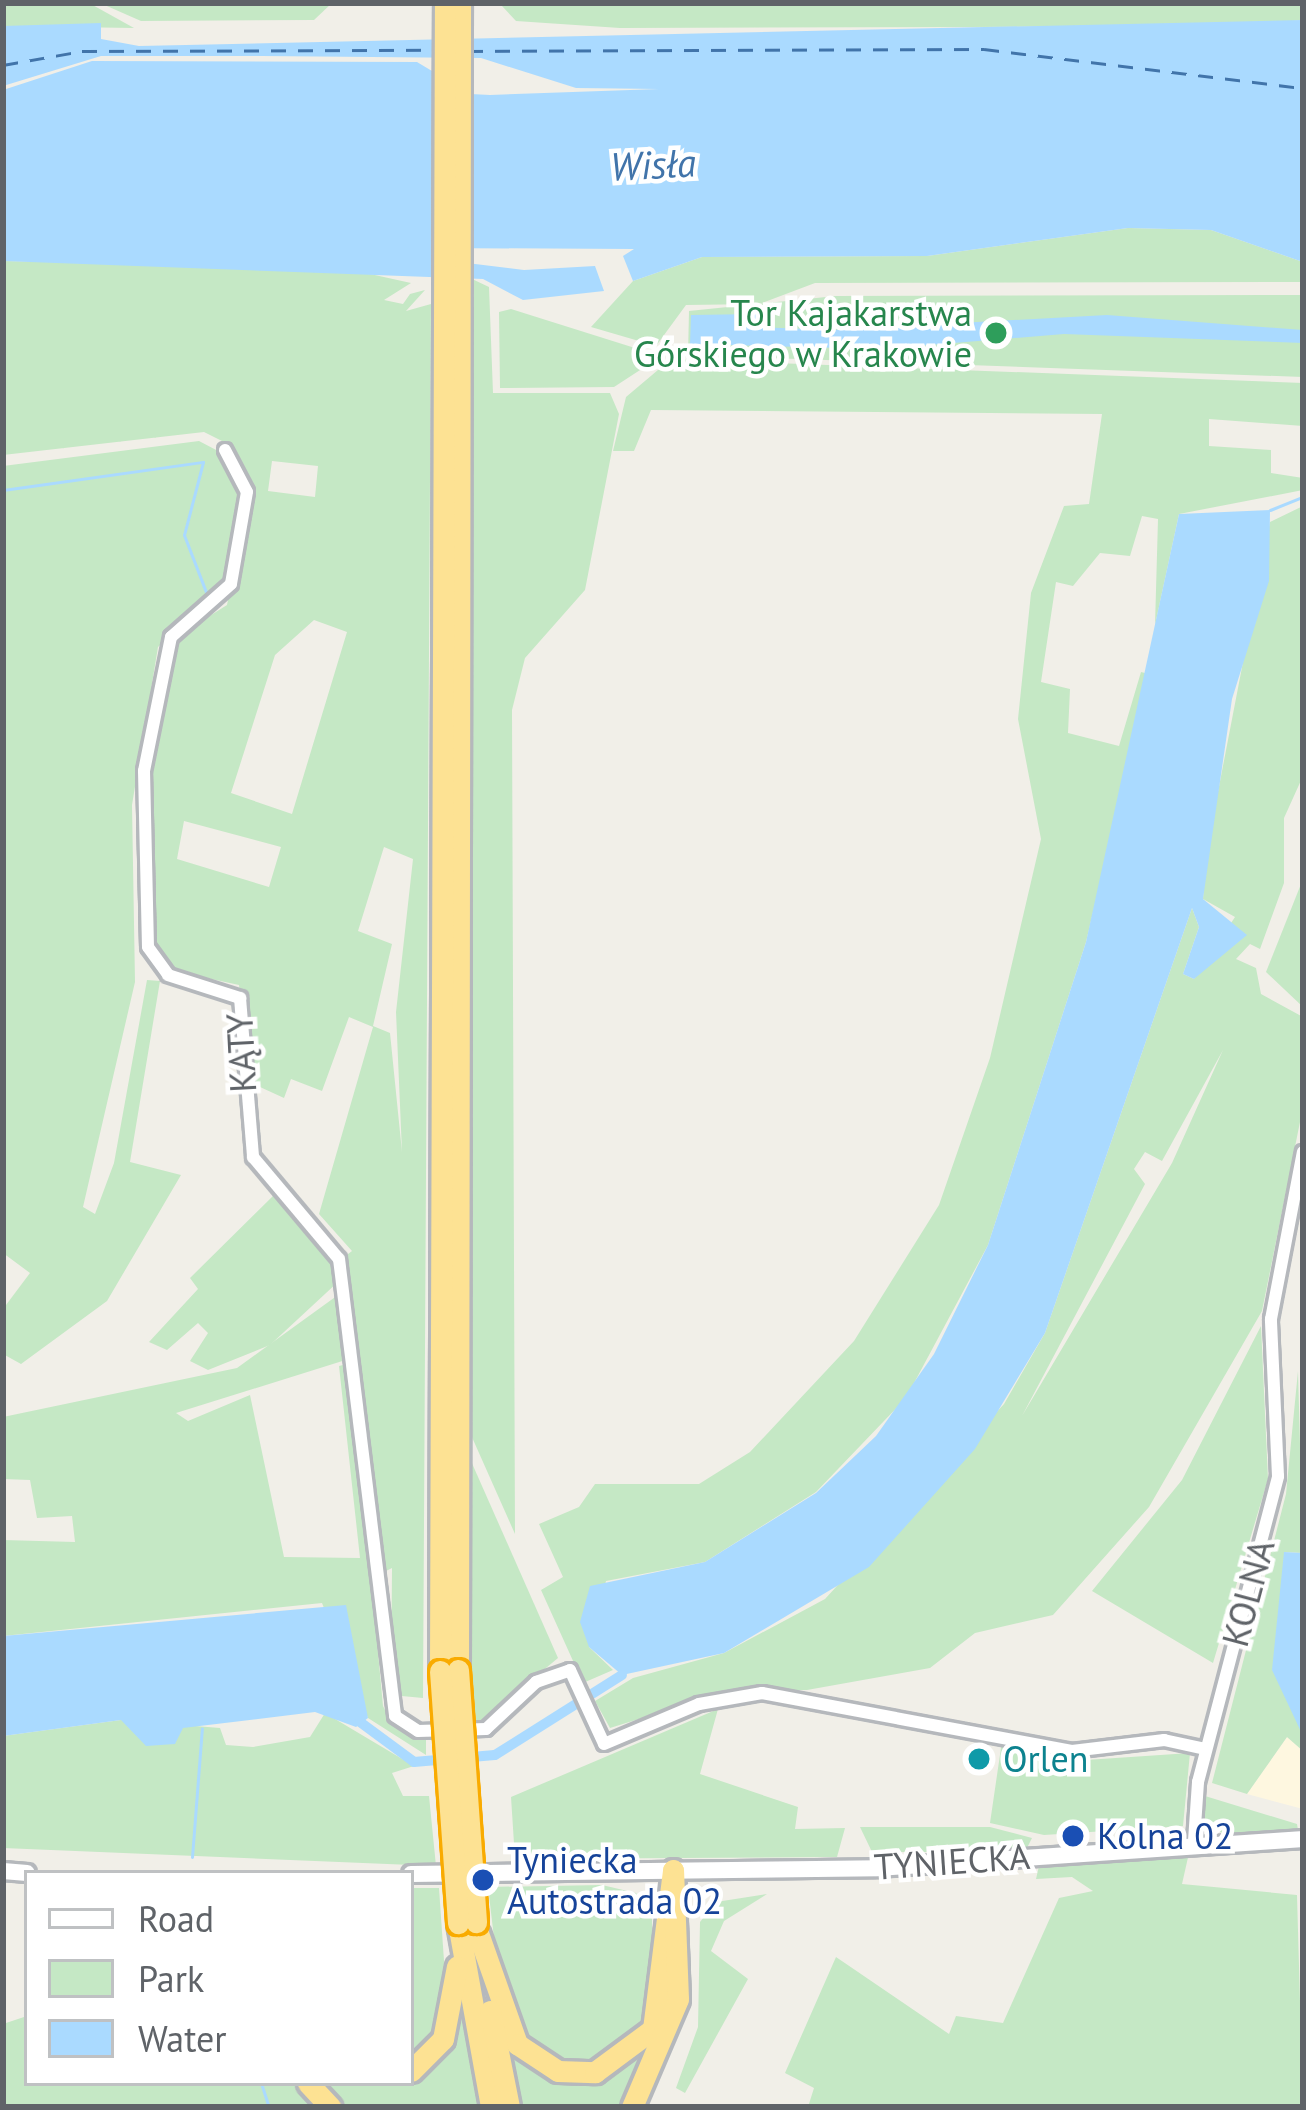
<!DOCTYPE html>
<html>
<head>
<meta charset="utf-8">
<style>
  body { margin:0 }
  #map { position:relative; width:1306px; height:2110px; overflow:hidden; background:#f1efe8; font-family:"PT Sans",sans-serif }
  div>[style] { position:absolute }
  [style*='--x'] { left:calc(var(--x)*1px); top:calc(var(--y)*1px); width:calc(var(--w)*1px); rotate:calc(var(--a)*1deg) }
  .commercial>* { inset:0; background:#fef7e0 }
  .green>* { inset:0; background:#c5e8c5 }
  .water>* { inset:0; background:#aadaff }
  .stream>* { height:3px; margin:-1.5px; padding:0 1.5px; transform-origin:1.5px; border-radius:1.5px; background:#aadaff }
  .canal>* { height:10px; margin:-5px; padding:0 5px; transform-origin:5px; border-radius:5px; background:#aadaff }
  .ferry>* { height:3px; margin-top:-1.5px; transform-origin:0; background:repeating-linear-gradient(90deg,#4174aa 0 15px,transparent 0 27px) }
  .roads { filter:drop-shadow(3px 0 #b5b8bc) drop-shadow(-3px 0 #b5b8bc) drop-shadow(0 3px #b5b8bc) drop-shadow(0 -3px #b5b8bc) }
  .street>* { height:12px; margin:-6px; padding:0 6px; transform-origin:6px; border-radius:6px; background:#fff }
  .secondary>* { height:16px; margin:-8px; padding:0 8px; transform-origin:8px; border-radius:8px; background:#fff }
  .highway>* { height:21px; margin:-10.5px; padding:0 10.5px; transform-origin:10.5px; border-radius:10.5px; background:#fde293 }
  .bridges { filter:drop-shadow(3px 0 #f9ab00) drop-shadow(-3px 0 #f9ab00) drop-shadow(0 3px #f9ab00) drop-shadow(0 -3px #f9ab00) }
  .highway-bridge>* { height:21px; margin:-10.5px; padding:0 10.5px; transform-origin:10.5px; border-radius:10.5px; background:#fde293 }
  .dots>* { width:33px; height:33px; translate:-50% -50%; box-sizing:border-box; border:6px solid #fff; border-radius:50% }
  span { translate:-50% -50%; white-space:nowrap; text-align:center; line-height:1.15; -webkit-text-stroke:9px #fff; paint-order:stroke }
  .leisure-label { font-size:36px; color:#27864d }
  .right { translate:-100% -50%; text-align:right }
  .street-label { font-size:36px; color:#5f6368 }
  .culture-label { font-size:36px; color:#0d838f }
  .left { translate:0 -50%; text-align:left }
  .transit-label { font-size:36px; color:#164399 }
  .water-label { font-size:39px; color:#4174aa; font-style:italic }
  .frame { position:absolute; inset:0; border:6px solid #5f6368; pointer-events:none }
  .legend { position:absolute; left:24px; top:1870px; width:390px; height:216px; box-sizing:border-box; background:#fff; border:3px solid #bfc1c3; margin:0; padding:15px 21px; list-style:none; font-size:36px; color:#5f6368 }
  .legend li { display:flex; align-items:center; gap:24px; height:60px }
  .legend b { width:60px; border:3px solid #bfc1c3 }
</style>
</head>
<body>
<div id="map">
  <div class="commercial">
    <div style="clip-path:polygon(1287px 1737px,1303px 1751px,1303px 1809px,1247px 1794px)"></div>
  </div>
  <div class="green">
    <div style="clip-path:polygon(3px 3px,89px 3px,134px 28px,3px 26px)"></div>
    <div style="clip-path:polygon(100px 3px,332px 3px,314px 20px,141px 21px)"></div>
    <div style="clip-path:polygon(1303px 3px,1303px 20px,1255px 25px,968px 27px,620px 28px,516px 21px,502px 6px)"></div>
    <div style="clip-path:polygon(1128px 228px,1211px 230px,1303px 262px,1303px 282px,815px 283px,759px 304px,686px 305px,656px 346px,591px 327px,633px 281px,702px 257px,927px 256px)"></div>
    <div style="clip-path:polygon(evenodd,3px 261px,343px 268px,411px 283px,384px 300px,403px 304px,410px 294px,425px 290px,406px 311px,431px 304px,423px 1698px,391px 1695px,392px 1568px,380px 1574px,344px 1257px,352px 1251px,319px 1214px,373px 1027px,349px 1017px,322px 1091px,291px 1079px,284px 1098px,251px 1083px,239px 985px,170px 970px,152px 943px,148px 766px,173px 639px,227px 605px,251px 488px,226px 443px,204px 432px,3px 455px,3px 261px,272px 461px,318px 466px,315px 497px,268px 491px,272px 461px,3px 261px,314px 620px,347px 632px,292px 814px,231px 793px,275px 655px,314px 620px,3px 261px,184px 821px,281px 847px,269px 887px,177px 859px,184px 821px,3px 261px,384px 847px,413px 859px,396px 1012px,402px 1152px,390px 1033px,373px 1026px,392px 944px,358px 931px,384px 847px)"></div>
    <div style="clip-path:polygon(470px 278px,489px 287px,493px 393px,610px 393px,619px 414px,585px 590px,525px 658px,512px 710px,515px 1534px,467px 1426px)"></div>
    <div style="clip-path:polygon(1303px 295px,1303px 377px,688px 355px,689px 311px,836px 296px)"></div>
    <div style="clip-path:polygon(511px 309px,654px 354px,657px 359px,614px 387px,500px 388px,499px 312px)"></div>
    <div style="clip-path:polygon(671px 359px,1303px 383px,1303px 426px,1209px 419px,1209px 446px,1271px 450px,1271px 473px,1303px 478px,1303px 490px,1179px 514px,1155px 625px,1158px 519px,1142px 516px,1130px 556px,1100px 553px,1073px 586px,1056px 582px,1041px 682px,1070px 689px,1068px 733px,1119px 746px,1141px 672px,1149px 674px,1086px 942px,988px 1245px,906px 1398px,816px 1492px,705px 1562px,606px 1581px,589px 1647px,613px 1670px,583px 1683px,541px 1590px,563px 1577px,539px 1524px,579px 1507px,595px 1484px,699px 1484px,750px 1452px,854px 1341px,939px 1205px,990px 1058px,1041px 839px,1018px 719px,1031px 593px,1064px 506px,1089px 504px,1102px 414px,651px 410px,634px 451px,613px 451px,626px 397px)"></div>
    <div style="clip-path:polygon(199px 441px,220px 452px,242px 493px,223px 586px,158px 647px,132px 805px,135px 982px,83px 1207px,95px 1214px,114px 1163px,147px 980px,160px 981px,130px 1162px,181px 1175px,107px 1301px,21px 1364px,3px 1354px,3px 1309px,30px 1273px,3px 1253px,3px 466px)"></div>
    <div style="clip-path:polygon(evenodd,1303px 506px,1303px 776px,1284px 818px,1284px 883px,1260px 949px,1250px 944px,1236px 959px,1256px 968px,1261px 994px,1303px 1017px,1303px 1107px,1262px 1311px,1149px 1507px,1053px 1615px,975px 1633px,930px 1668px,807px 1690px,729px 1691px,610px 1728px,595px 1701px,633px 1678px,724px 1653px,825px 1599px,1004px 1404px,1045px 1333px,1192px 908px,1199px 927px,1183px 974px,1194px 979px,1235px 917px,1203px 899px,1206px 854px,1270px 522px,1303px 506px,1223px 1050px,1172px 1163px,1022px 1416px,1145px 1184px,1134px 1169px,1145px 1152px,1162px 1161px,1223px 1050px)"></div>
    <div style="clip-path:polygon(1303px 879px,1303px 1007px,1266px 972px)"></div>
    <div style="clip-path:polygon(274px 1195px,334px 1258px,339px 1281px,270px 1345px,208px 1370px,190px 1361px,208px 1333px,198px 1323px,167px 1350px,149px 1342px,198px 1289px,190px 1278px)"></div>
    <div style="clip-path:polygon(338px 1295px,352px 1358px,176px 1413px,188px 1421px,250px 1395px,284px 1557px,360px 1558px,339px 1366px,351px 1363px,383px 1706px,392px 1724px,426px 1737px,426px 1755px,368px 1718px,322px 1603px,3px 1636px,3px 1540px,75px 1542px,72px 1516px,37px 1518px,30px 1480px,3px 1479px,3px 1417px,237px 1368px)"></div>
    <div style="clip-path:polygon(1261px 1326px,1268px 1479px,1213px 1663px,1092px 1591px,1182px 1480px)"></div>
    <div style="clip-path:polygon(1298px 1371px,1303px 1553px,1284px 1552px,1303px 1632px,1303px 1751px,1287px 1737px,1247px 1794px,1212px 1783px,1286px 1494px)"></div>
    <div style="clip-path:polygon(467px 1452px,558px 1658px,476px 1726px,472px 1668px)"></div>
    <div style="clip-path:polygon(718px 1709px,700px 1774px,798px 1807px,795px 1829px,845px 1828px,837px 1857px,515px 1859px,511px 1797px)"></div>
    <div style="clip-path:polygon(325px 1713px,414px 1766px,392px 1773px,403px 1796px,429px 1796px,436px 1866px,3px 1848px,3px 1736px,121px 1720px,220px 1728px,226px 1745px,253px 1747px,310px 1737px)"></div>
    <div style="clip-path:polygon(1002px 1741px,1086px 1760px,1190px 1753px,1183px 1826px,1044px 1835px,990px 1823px)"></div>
    <div style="clip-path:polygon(1205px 1796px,1297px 1824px,1298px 1830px,1223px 1834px,1204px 1821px)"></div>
    <div style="clip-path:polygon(860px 1827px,990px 1827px,1032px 1838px,1025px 1852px,872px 1852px)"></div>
    <div style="clip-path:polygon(1108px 1853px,1189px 1853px,1182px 1884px,1297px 1895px,1303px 2107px,808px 2107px,814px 2088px,785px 2073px,836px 1957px,949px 2034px,956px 2016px,1003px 2023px,1059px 1898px,1093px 1891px,1072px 1877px,1036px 1879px,1039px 1866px)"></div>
    <div style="clip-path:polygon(602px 1885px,636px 1893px,652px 1919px,653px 1998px,641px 2030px,596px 2062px,562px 2062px,513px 2024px,501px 1997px,488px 1887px)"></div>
    <div style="clip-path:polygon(411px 1888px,439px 1888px,446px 1990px,439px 2031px,411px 2063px)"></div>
    <div style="clip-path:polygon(767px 1894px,724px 1921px,711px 1951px,748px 1979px,685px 2093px,676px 2088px,698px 2027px,700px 1922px,716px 1902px)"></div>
    <div style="clip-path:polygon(670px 1995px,624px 2107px,519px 2107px,505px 2040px,527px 2059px,602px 2074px,647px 2049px)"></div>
    <div style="clip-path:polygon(459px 2004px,482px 2107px,341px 2107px,315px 2083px,411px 2083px)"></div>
    <div style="clip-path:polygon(27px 2016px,27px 2083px,300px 2083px,323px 2107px,3px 2107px,3px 2024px)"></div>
  </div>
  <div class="water">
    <div style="clip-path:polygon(1303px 20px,1303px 262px,1211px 230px,1128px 228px,927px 256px,702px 257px,633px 281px,623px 256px,634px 249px,433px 248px,434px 259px,524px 270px,595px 266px,604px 291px,523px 300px,483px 279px,3px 261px,3px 90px,92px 61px,417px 62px,432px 71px,432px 92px,490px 95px,659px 89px,576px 88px,481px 58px,262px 56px,101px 56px,3px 86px,3px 26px,101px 23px,101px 39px,139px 46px)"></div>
    <div style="clip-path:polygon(756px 314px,758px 327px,832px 330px,1107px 315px,1303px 330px,1303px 343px,1064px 334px,880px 349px,690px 344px,691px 315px)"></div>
    <div style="clip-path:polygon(1270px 510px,1269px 581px,1232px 699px,1203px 899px,1247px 935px,1194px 979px,1183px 974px,1199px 927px,1192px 908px,1045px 1333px,975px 1449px,869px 1567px,724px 1653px,622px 1675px,589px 1647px,580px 1622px,590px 1586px,705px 1562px,816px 1493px,876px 1436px,934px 1354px,988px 1245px,1086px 942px,1179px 514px)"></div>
    <div style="clip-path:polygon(1284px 1552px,1303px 1553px,1303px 1736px,1272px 1670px)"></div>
    <div style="clip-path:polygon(346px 1605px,368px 1718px,356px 1727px,315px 1712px,183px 1728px,175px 1744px,146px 1746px,121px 1720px,3px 1736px,3px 1636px)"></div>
  </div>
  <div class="stream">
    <div style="--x:3;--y:490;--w:202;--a:-8"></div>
    <div style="--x:203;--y:462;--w:75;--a:104.6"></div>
    <div style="--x:184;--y:535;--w:61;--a:68.9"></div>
    <div style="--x:1270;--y:510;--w:35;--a:-22"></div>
    <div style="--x:192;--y:1857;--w:129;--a:-85.6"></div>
    <div style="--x:261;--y:2083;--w:25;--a:72"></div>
  </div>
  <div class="canal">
    <div style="--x:360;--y:1722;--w:67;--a:36.5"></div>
    <div style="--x:414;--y:1762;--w:81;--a:-4.9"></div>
    <div style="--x:495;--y:1755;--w:150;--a:-32.2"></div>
  </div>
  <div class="ferry">
    <div style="--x:468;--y:51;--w:516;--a:-0.22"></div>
    <div style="--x:984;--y:49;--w:321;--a:7"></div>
    <div style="--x:3;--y:65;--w:80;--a:-10"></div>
    <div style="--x:82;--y:51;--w:352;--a:-0.2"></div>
  </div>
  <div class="roads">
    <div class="street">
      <div style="--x:225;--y:450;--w:47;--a:62.4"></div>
      <div style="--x:247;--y:492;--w:93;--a:99.9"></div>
      <div style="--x:231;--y:584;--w:80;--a:138.5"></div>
      <div style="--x:171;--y:637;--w:137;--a:101.4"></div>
      <div style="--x:144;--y:771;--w:176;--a:88.7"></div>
      <div style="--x:148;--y:947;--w:34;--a:54"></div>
      <div style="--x:168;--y:975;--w:76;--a:17.7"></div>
      <div style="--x:240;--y:998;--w:160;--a:85.3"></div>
      <div style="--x:253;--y:1157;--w:133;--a:49.9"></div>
      <div style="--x:339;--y:1259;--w:460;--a:83"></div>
      <div style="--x:395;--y:1716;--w:27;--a:33"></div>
      <div style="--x:418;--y:1731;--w:68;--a:-1.7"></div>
      <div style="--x:486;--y:1729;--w:69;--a:-43.2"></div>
      <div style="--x:536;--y:1682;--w:36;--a:-19"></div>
      <div style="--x:570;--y:1670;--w:81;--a:65.3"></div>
      <div style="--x:604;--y:1744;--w:103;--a:-22.8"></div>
      <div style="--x:699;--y:1704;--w:64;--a:-9.9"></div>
      <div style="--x:762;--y:1693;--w:315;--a:10.6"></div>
      <div style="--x:1072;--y:1751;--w:93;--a:-6.8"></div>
      <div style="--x:1164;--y:1740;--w:43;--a:12.1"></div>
      <div style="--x:1194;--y:1841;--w:59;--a:-86.1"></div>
      <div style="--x:1198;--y:1782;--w:316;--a:-75.3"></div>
      <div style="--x:1278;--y:1476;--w:157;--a:-92.6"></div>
      <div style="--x:1271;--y:1319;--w:170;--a:-79.2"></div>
    </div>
    <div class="secondary">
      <div style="--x:3;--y:1871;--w:24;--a:5"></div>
      <div style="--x:411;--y:1874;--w:467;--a:-0.7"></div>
      <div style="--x:878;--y:1868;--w:426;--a:-3.9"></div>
    </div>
    <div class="highway">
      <div style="--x:458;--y:1670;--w:1667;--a:-89.93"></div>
      <div style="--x:440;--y:1671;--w:1668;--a:-89.83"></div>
      <div style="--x:458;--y:1923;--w:187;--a:79.8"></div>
      <div style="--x:478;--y:1933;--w:118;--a:70.6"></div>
      <div style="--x:517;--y:2044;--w:49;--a:33.4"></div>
      <div style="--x:558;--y:2071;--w:37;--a:2"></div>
      <div style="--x:595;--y:2072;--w:72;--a:-36.6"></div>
      <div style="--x:653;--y:2029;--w:160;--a:-82.8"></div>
      <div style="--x:490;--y:2011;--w:98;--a:78.8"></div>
      <div style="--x:411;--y:2071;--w:45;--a:-45"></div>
      <div style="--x:443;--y:2039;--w:74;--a:-79.1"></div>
      <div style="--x:308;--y:2083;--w:33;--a:47"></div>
      <div style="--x:632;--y:2107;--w:117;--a:-66.9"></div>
      <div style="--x:678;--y:1999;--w:129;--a:-92.2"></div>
    </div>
  </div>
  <div class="bridges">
    <div class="highway-bridge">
      <div style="--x:458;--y:1670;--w:253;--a:85.9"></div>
      <div style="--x:440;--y:1671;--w:253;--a:85.9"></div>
    </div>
  </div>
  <div class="dots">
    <div style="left:996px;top:333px;background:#2e9e5b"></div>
    <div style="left:979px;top:1759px;background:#0f9aa8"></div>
    <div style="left:1073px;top:1836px;background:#1a4fb4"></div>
    <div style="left:483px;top:1880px;background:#1a4fb4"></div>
  </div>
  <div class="leisure-label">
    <span class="right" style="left:972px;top:333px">Tor Kajakarstwa<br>Górskiego w Krakowie</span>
  </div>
  <div class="street-label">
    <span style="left:241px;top:1053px;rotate:-93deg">KĄTY</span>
    <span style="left:1248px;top:1593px;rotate:-75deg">KOLNA</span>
    <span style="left:952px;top:1861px;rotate:-4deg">TYNIECKA</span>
  </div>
  <div class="culture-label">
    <span class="left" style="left:1003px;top:1759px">Orlen</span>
  </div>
  <div class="transit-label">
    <span class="left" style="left:1097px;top:1836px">Kolna 02</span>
    <span class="left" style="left:507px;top:1880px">Tyniecka<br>Autostrada 02</span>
  </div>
  <div class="water-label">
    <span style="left:653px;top:165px;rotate:-3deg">Wisła</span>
  </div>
  <div class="frame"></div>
  <ul class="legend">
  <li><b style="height:15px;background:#fff"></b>Road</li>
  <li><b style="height:33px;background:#c5e8c5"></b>Park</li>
  <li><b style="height:33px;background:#aadaff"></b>Water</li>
  </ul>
</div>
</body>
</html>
